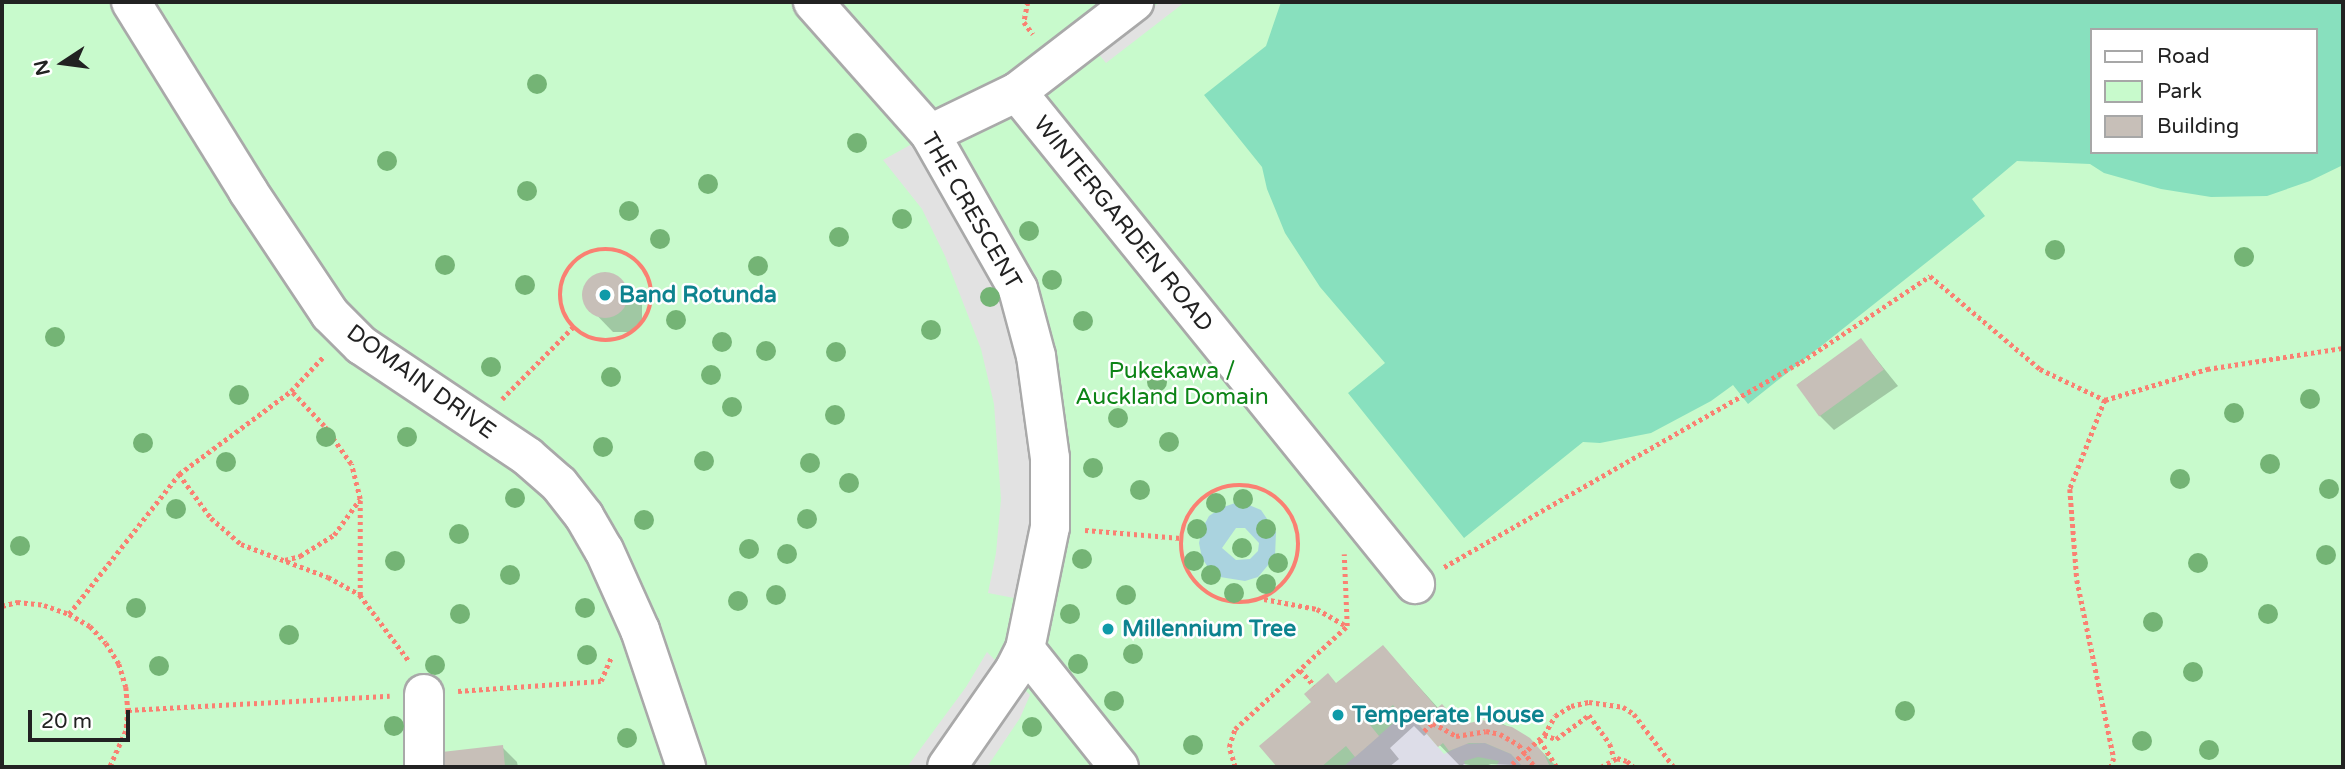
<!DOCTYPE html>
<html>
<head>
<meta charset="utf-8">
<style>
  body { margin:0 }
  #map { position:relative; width:2345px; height:769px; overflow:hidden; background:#f2efe9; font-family:"Varela Round",sans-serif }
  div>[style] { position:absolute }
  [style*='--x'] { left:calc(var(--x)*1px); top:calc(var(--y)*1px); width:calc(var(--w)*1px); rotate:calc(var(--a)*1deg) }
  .park>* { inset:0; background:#c8facc }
  .pitch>* { inset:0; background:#88e0be }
  .parking>* { inset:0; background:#e2e2e2 }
  .plaza>* { inset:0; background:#dddde8 }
  .water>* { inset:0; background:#aad3df }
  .shadow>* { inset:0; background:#0003 }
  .building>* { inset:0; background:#c7bfb8; transform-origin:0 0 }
  .round { border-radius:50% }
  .path>* { height:4.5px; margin-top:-2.25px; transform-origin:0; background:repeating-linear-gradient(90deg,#fa8072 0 3.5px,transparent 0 7px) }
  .path>.ring { margin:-2.25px; padding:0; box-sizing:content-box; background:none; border:4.5px solid #fa8072; border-radius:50% }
  .roads { filter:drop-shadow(2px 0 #a9a9a9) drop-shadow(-2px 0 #a9a9a9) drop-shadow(0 2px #a9a9a9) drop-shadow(0 -2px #a9a9a9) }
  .minor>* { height:38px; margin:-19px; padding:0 19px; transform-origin:19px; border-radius:19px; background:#fff }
  .trees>* { width:20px; height:20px; margin:-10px; border-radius:50%; background:#74b475 }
  .dots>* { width:19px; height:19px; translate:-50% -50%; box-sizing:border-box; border:4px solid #fff; border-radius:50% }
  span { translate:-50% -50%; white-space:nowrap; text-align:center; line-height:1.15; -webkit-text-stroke:5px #fff; paint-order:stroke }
  .street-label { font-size:23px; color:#222 }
  .culture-label { font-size:23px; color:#0d838f; font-weight:700 }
  .left { translate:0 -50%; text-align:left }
  .park-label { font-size:23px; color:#0c8416 }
  .frame { position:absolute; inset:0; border:4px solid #222; pointer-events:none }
  .legend { position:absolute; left:2090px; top:28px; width:228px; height:126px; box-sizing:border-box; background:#fff; border:2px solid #a7a7a7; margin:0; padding:9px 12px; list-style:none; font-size:21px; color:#222 }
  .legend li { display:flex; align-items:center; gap:14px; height:35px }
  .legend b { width:35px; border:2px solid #a7a7a7 }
  .north { position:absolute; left:28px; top:28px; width:70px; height:70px; -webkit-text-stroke:5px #fff; paint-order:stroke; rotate:257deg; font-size:19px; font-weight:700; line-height:28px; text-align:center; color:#222 }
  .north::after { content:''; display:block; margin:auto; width:24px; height:32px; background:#222; clip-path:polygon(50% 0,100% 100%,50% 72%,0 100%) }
  .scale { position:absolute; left:28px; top:710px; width:102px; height:32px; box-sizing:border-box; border:4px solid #222; border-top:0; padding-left:9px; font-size:21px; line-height:24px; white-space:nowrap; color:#222; -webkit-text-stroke:5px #fff; paint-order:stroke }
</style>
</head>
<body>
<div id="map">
  <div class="park">
    <div style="clip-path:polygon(evenodd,2px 2px,2343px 2px,2343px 767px,2px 767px,2px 2px,2091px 30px,2315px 30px,2315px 152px,2091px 152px,2091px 30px)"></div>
  </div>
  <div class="pitch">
    <div style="clip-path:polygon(evenodd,1281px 2px,2343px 2px,2343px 165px,2310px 181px,2267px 196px,2211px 197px,2161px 189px,2104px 173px,2090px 164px,2017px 161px,1972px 199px,1985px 216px,1748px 404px,1733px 385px,1711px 401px,1651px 433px,1600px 443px,1583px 442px,1464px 538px,1348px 393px,1385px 363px,1320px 287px,1285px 233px,1267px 189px,1262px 167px,1204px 95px,1266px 46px,1281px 2px,2091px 30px,2315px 30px,2315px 152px,2091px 152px,2091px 30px)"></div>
  </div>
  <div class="parking">
    <div style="clip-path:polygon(1160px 2px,1185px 2px,1106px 63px,1096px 51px)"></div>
    <div style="clip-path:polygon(930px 134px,1036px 356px,1035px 602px,988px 593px,996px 553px,1001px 499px,994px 404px,981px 349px,945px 256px,922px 209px,883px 160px)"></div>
    <div style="clip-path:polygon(987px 652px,1030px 695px,1020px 718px,987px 767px,907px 767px,966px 687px)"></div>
  </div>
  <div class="plaza">
    <div style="clip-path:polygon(1407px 711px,1444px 754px,1464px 744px,1485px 743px,1511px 754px,1523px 767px,1496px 767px,1499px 761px,1478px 757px,1464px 761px,1466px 767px,1343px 767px)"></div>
  </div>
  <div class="water">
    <div style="clip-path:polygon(evenodd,1235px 503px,1249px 505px,1261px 510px,1276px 532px,1275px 557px,1258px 577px,1245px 581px,1220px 577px,1209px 569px,1202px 558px,1199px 543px,1202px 529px,1209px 516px,1221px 508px,1235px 503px,1236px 528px,1245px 528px,1259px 543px,1258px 551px,1250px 559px,1236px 560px,1222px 548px,1236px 528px)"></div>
  </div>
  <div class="shadow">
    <div style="clip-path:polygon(598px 275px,614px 275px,642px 303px,642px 320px,630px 332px,613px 332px,585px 303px,585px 286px)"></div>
    <div style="clip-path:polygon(1861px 340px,1898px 386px,1834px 430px,1819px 415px,1798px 384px)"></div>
    <div style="clip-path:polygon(1383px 647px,1439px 709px,1462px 727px,1482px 722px,1503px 724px,1529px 739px,1557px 767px,1491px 764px,1483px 767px,1464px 764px,1461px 767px,1428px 733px,1424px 736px,1414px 726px,1390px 748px,1399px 759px,1389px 767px,1280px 767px,1262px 746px)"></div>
    <div style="clip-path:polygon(502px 747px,517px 762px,518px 767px,446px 767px,444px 753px)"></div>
  </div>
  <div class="building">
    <div class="round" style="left:582px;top:272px;width:46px;height:46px"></div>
    <div style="left:1861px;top:338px;width:39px;height:80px;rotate:54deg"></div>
    <div style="clip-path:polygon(1383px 645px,1437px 708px,1442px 704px,1461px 725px,1482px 720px,1512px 727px,1530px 738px,1544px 754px,1550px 767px,1523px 767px,1511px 754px,1485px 743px,1469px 743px,1449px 751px,1443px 743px,1438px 747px,1407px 711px,1401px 716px,1393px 705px,1370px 725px,1379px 736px,1355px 757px,1346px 746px,1321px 767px,1277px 767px,1259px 746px,1311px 702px,1304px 694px,1328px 673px,1336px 683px)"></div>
    <div style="clip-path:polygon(503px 745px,505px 767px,444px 767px,442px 752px)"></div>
  </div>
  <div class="path">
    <div style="--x:1028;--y:2;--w:20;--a:101"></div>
    <div style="--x:1024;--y:22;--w:15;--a:53"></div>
    <div class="ring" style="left:560px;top:249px;width:87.5px;height:87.5px"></div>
    <div style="--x:502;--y:399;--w:101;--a:-45.4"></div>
    <div style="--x:2105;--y:400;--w:96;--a:111.5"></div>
    <div style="--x:2070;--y:489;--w:91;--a:85.6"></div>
    <div style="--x:2077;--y:580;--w:182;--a:78.3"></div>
    <div style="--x:2114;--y:758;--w:9;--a:108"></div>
    <div style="--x:179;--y:474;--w:54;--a:54"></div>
    <div style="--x:211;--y:518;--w:40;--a:41"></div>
    <div style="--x:241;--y:544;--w:93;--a:20.8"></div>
    <div style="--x:328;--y:577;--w:37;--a:29"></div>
    <div style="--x:360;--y:595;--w:82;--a:53.4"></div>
    <div class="ring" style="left:1181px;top:485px;width:113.5px;height:113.5px"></div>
    <div style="--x:1085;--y:530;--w:96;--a:4.8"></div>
    <div style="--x:285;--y:560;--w:16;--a:-15"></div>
    <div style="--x:300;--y:556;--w:40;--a:-32"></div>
    <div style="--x:334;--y:535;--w:44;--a:-54.2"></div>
    <div style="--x:360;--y:499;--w:36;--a:-104"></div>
    <div style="--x:351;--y:464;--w:47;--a:-125.4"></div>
    <div style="--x:324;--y:426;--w:48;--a:-133.3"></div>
    <div style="--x:1444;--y:567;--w:412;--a:-29.9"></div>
    <div style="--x:1801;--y:362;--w:155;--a:-33.7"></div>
    <div style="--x:1930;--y:276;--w:144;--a:40.2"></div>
    <div style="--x:2040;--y:369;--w:72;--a:25.5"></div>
    <div style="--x:2105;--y:400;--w:107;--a:-16.9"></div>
    <div style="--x:2207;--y:369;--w:138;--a:-8.8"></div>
    <div style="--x:360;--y:595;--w:95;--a:-90"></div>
    <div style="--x:1264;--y:599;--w:54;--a:10.7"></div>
    <div style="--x:1317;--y:609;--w:34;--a:30"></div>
    <div style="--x:2;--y:606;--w:16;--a:-15"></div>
    <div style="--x:17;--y:602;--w:27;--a:6"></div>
    <div style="--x:44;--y:605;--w:27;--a:20"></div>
    <div style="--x:69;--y:614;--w:24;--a:30"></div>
    <div style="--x:90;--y:626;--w:23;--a:47"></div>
    <div style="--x:106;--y:643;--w:25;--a:58"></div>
    <div style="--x:119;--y:664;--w:24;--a:73"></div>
    <div style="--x:126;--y:687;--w:23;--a:85"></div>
    <div style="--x:128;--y:710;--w:21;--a:95"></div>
    <div style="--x:126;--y:731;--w:39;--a:114"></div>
    <div style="--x:69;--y:614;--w:178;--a:-51.8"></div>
    <div style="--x:179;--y:474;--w:139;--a:-36.5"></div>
    <div style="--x:291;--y:391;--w:47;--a:-46.7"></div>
    <div style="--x:1300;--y:670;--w:21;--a:47"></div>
    <div style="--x:458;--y:691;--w:143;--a:-4"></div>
    <div style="--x:601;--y:681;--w:26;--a:-67"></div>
    <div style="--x:128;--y:710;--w:262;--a:-3.1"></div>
    <div style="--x:1424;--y:731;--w:12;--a:-42"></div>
    <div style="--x:1433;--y:723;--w:26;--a:29"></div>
    <div style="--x:1456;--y:736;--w:30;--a:-9"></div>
    <div style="--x:1486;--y:731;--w:14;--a:12"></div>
    <div style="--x:1500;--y:734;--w:22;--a:30"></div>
    <div style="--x:1519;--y:745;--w:27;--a:54"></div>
    <div style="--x:1544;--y:735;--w:13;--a:18"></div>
    <div style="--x:1556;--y:739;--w:41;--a:-36"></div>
    <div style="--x:1589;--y:715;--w:36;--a:54"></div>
    <div style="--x:1610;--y:744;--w:15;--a:74"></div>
    <div style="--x:1540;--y:740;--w:32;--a:58"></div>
    <div style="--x:1512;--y:764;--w:43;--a:-42.2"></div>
    <div style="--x:1544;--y:735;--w:22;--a:-60"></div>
    <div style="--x:1555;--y:716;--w:19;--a:-32"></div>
    <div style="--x:1571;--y:706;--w:18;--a:-13"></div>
    <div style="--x:1589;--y:702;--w:34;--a:8"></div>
    <div style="--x:1623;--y:707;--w:13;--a:32"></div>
    <div style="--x:1634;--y:714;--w:66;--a:53"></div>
    <div style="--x:1235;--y:767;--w:21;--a:-107"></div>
    <div style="--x:1229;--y:747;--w:19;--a:-72"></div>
    <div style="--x:1235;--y:729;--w:152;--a:-42.6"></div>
    <div style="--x:1347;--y:626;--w:72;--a:-92.4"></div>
    <div style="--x:1601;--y:767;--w:18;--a:-29"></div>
    <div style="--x:1617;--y:758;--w:10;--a:17"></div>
    <div style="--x:1627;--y:761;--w:9;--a:41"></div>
  </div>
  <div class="roads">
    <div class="minor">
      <div style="--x:131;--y:2;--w:222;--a:58.2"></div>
      <div style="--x:248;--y:191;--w:148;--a:56.3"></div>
      <div style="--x:330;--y:314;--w:44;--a:45"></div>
      <div style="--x:361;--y:345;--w:201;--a:33.8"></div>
      <div style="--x:528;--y:457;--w:41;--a:41.1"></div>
      <div style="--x:559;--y:484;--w:41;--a:52"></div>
      <div style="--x:584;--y:516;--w:39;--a:60"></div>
      <div style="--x:604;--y:550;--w:88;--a:65.8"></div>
      <div style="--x:640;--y:630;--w:145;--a:71.4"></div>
      <div style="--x:813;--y:2;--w:176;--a:48.4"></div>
      <div style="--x:930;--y:134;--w:178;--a:60.4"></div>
      <div style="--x:1018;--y:289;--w:69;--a:75"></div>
      <div style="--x:1036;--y:356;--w:103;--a:82.2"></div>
      <div style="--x:1050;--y:458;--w:69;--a:90"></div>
      <div style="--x:1050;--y:527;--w:125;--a:101.6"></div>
      <div style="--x:1025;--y:649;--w:22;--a:117"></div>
      <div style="--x:1015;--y:669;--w:119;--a:124.8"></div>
      <div style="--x:1017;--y:92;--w:633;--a:51.03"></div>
      <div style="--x:930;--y:134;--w:97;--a:-25.8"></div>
      <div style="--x:1017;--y:92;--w:148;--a:-37.6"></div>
      <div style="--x:1025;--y:649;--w:151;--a:51.5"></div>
      <div style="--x:424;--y:694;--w:73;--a:90"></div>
    </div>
  </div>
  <div class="trees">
    <div style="left:537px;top:84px"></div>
    <div style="left:857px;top:143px"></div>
    <div style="left:387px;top:161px"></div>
    <div style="left:708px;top:184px"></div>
    <div style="left:527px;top:191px"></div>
    <div style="left:629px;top:211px"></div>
    <div style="left:902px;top:219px"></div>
    <div style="left:1029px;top:231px"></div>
    <div style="left:839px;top:237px"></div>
    <div style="left:660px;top:239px"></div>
    <div style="left:2055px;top:250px"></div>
    <div style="left:2244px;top:257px"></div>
    <div style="left:445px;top:265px"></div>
    <div style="left:758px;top:266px"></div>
    <div style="left:1052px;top:280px"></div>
    <div style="left:525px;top:285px"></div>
    <div style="left:990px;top:297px"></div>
    <div style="left:676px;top:320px"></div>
    <div style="left:1083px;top:321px"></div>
    <div style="left:931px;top:330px"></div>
    <div style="left:55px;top:337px"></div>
    <div style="left:722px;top:342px"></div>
    <div style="left:766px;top:351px"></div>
    <div style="left:836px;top:352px"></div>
    <div style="left:491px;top:367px"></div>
    <div style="left:711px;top:375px"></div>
    <div style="left:611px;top:377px"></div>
    <div style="left:1157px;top:382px"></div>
    <div style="left:239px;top:395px"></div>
    <div style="left:2310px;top:399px"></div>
    <div style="left:732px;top:407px"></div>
    <div style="left:2234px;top:413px"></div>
    <div style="left:835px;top:415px"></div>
    <div style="left:1118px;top:418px"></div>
    <div style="left:326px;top:437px"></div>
    <div style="left:407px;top:437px"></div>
    <div style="left:1169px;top:442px"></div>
    <div style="left:143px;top:443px"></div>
    <div style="left:603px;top:447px"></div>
    <div style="left:704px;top:461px"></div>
    <div style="left:226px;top:462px"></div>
    <div style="left:810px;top:463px"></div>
    <div style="left:2270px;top:464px"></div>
    <div style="left:1093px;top:468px"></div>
    <div style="left:2180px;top:479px"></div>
    <div style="left:849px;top:483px"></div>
    <div style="left:2329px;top:489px"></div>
    <div style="left:1140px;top:490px"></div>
    <div style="left:515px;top:498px"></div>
    <div style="left:1243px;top:499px"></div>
    <div style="left:1216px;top:503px"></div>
    <div style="left:176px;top:509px"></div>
    <div style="left:807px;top:519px"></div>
    <div style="left:644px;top:520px"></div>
    <div style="left:1197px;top:529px"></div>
    <div style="left:1266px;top:529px"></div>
    <div style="left:459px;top:534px"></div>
    <div style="left:20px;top:546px"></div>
    <div style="left:1242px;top:548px"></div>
    <div style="left:749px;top:549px"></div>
    <div style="left:787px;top:554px"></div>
    <div style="left:2326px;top:555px"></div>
    <div style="left:1082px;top:559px"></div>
    <div style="left:395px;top:561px"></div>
    <div style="left:1194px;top:561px"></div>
    <div style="left:1278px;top:563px"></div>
    <div style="left:2198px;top:563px"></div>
    <div style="left:510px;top:575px"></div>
    <div style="left:1211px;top:575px"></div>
    <div style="left:1266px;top:584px"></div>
    <div style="left:1234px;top:593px"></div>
    <div style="left:776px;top:595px"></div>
    <div style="left:1126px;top:595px"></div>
    <div style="left:738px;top:601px"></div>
    <div style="left:136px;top:608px"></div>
    <div style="left:585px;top:608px"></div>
    <div style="left:460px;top:614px"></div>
    <div style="left:1070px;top:614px"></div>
    <div style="left:2268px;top:614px"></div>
    <div style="left:2153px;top:622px"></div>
    <div style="left:289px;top:635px"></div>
    <div style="left:1133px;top:654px"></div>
    <div style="left:587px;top:655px"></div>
    <div style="left:1078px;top:664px"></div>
    <div style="left:435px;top:665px"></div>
    <div style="left:159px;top:666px"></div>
    <div style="left:2193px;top:672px"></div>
    <div style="left:1114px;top:701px"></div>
    <div style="left:1905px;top:711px"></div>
    <div style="left:394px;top:726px"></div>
    <div style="left:1032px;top:727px"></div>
    <div style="left:627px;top:738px"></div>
    <div style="left:2142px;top:741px"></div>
    <div style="left:1193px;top:745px"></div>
    <div style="left:2209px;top:750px"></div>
  </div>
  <div class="dots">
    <div style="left:605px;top:295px;background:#0f9aa8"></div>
    <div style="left:1108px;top:629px;background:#0f9aa8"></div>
    <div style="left:1338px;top:715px;background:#0f9aa8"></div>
  </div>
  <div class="street-label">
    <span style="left:971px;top:211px;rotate:60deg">THE CRESCENT</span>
    <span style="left:1123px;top:224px;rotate:51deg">WINTERGARDEN ROAD</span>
    <span style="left:421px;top:382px;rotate:36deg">DOMAIN DRIVE</span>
  </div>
  <div class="culture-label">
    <span class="left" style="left:619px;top:295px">Band Rotunda</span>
    <span class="left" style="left:1122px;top:629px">Millennium Tree</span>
    <span class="left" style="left:1352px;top:715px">Temperate House</span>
  </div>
  <div class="park-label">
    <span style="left:1172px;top:384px">Pukekawa /<br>Auckland Domain</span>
  </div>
  <div class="frame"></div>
  <ul class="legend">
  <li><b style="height:9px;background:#fff"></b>Road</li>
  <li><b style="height:19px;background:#c8facc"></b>Park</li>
  <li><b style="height:19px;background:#c7bfb8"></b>Building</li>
  </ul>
  <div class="north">N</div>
  <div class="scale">20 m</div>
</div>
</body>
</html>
